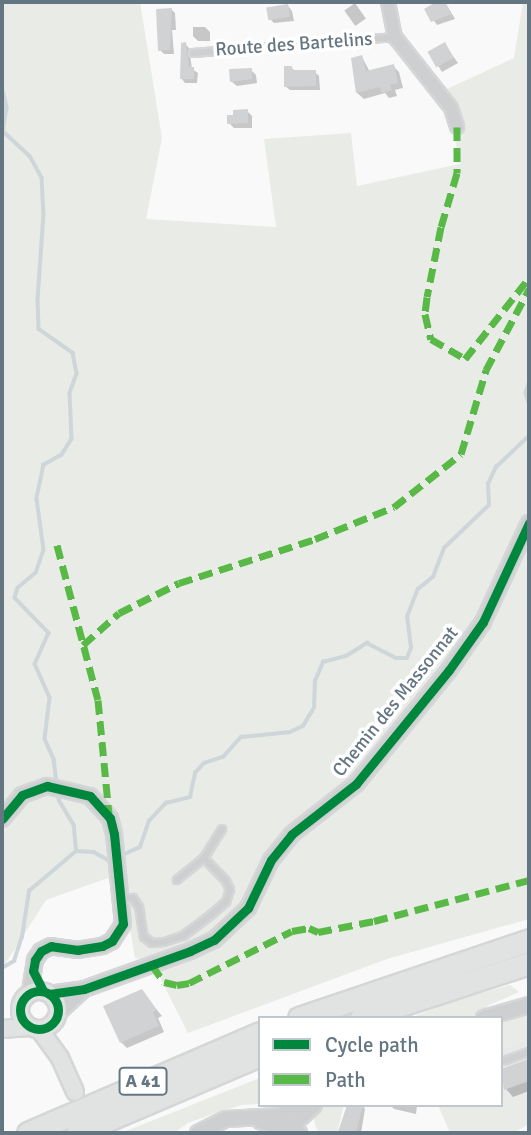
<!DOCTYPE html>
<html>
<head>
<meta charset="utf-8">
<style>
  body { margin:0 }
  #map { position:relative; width:531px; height:1135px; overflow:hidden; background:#f9f9f9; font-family:Signika,sans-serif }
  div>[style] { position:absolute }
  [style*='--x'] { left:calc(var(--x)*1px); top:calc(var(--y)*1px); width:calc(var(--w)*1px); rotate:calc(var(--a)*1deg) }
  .built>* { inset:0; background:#e8e9e9 }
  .green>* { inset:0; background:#e8ebe6 }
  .shadow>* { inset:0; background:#0003; transform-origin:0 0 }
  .stream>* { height:3.5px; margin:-1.75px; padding:0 1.75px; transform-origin:1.75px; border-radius:1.75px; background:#ced6d9 }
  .building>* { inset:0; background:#d0d2d3; transform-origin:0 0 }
  .roads { filter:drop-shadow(2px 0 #d5d6d7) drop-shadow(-2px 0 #d5d6d7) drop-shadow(0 2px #d5d6d7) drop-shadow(0 -2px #d5d6d7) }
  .service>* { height:6px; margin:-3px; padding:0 3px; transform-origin:3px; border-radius:3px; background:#cecfd0 }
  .minor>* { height:12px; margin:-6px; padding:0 6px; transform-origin:6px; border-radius:6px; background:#cecfd0 }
  .tertiary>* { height:14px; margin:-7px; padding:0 7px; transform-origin:7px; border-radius:7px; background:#cecfd0 }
  .secondary>* { height:16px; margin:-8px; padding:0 8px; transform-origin:8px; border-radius:8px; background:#e1e2e2 }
  .secondary>.ring { margin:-8px; padding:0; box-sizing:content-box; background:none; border:16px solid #e1e2e2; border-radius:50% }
  .motorway>* { height:21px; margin:-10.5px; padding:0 10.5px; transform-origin:10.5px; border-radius:10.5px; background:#e1e2e2 }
  .quiet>* { height:7px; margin-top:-3.5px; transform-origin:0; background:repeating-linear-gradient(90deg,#58b947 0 14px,transparent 0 21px) }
  .cycleway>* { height:9px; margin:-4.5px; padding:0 4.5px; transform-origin:4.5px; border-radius:4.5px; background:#00873e }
  .cycleway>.ring { margin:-4.5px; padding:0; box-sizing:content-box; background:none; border:9px solid #00873e; border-radius:50% }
  span { translate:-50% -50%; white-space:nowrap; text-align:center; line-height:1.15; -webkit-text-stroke:7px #fff; paint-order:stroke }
  .shield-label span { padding:2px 5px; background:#fff; border:2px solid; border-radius:5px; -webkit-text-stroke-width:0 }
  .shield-label { font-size:18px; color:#657683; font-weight:700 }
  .street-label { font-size:19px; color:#657683 }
  .frame { position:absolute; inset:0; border:4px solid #657683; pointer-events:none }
  .legend { position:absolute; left:258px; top:1016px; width:245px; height:91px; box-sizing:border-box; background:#fff; border:2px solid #c1c8cd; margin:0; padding:9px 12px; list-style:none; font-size:21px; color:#657683 }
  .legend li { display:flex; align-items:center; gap:14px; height:35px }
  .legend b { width:35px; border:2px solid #c1c8cd }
</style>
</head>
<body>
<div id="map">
  <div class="built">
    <div style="clip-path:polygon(529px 1038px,529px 1090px,502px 1100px,501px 1049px)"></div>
  </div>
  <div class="green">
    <div style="clip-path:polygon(2px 2px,140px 2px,162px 138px,146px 219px,276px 227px,264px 139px,351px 133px,357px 186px,460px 164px,445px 90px,514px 58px,523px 2px,529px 2px,529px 919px,387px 959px,188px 1033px,151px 960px,135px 958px,128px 917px,108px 878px,46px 900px,2px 969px)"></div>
    <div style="clip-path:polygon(510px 985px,519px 992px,489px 1005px,474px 1018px,411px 1018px,450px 1002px)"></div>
    <div style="clip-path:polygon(529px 1012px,529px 1038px,501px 1049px,501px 1020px)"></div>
    <div style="clip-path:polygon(260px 1078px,260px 1104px,242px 1105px,218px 1112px,188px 1123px,174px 1133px,121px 1133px)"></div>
    <div style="clip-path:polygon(529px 1090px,529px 1124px,514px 1133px,450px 1133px,438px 1105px,501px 1105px,501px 1099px)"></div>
    <div style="clip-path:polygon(320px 1105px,344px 1105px,337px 1133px,321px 1133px,317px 1130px,314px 1121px,316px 1109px)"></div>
  </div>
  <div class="shadow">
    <div style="clip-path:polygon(440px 2px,446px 4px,455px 19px,437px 25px,426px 9px)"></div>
    <div style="left:355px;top:3px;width:19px;height:13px;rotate:55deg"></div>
    <div style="clip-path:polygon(288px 6px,292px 11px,294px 21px,274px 23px,269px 18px)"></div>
    <div style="clip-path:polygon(171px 9px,175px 13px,176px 30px,172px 30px,174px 54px,164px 54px,160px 50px)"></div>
    <div style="clip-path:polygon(193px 27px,205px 27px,210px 32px,210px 41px,198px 41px,193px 36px)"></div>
    <div style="clip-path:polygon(185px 44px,189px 48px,192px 69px,198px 73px,197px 83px,185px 83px,181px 78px)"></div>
    <div style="clip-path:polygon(445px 45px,458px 63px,442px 72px,430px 53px)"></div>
    <div style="clip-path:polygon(362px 57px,370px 72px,393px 66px,399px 72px,403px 88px,395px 90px,397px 96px,389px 98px,385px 93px,364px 99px,357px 93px)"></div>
    <div style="clip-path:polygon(291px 67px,296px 72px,315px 72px,319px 76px,320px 90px,290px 90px,285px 86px)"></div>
    <div style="clip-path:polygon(251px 70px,256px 75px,257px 83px,237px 86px,232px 82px)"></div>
    <div style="clip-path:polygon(247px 111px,252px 116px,252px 128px,234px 128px,229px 123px)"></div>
    <div style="clip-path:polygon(147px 998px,162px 1016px,158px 1018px,164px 1032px,127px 1048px,121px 1042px)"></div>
    <div style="clip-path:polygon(529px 1061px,529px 1091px,513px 1097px,506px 1089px,501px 1071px)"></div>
    <div style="clip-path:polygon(362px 1105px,365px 1109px,361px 1133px,342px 1133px,340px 1131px)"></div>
    <div style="clip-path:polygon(390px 1105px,417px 1105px,416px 1114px,394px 1109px)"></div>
  </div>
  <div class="stream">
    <div style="--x:2;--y:86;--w:22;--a:77"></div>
    <div style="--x:7;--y:107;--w:24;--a:99"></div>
    <div style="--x:3;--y:131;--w:37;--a:43"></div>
    <div style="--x:30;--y:156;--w:25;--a:61"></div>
    <div style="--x:42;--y:178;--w:36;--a:87"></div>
    <div style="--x:44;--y:214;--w:86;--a:94"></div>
    <div style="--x:38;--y:300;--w:29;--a:88"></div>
    <div style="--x:39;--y:329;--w:42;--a:35.2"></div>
    <div style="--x:73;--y:353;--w:21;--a:79"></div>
    <div style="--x:77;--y:374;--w:20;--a:110"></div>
    <div style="--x:70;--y:393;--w:46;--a:87.5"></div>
    <div style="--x:72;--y:439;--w:19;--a:122"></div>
    <div style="--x:62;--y:455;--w:21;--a:151"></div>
    <div style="--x:44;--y:465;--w:35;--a:102"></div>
    <div style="--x:37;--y:499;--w:51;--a:82.2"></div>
    <div style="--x:44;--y:550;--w:24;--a:109"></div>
    <div style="--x:36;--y:573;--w:23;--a:140"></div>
    <div style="--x:18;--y:588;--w:10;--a:107"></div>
    <div style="--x:15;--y:598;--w:49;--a:45.8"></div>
    <div style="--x:49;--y:633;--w:34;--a:114"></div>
    <div style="--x:35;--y:664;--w:37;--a:66"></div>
    <div style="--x:50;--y:698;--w:41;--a:97"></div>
    <div style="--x:45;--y:739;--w:22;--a:66"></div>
    <div style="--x:54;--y:759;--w:26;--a:83"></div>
    <div style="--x:529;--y:384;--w:9;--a:108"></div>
    <div style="--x:526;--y:393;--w:10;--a:73"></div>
    <div style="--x:77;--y:851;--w:17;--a:3"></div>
    <div style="--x:94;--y:852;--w:21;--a:29"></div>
    <div style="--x:120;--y:856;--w:22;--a:-24"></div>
    <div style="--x:140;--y:847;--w:28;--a:-71"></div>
    <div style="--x:149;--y:821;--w:25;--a:-47"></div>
    <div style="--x:166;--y:803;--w:25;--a:-14"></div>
    <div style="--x:190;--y:797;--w:25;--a:-78"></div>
    <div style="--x:195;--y:773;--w:13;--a:-48"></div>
    <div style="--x:204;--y:763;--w:20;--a:-18"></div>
    <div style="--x:223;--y:757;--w:27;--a:-48"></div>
    <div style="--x:241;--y:737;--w:49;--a:-5.8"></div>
    <div style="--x:290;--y:732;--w:14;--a:-25"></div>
    <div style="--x:303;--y:726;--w:21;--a:-59"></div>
    <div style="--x:314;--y:708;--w:27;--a:-88"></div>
    <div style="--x:315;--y:681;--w:21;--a:-67"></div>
    <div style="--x:323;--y:662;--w:24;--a:-15"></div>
    <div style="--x:346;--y:656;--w:25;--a:-32"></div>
    <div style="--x:367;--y:643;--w:33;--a:27"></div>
    <div style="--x:396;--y:658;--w:11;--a:0"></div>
    <div style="--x:407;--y:658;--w:11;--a:-68"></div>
    <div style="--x:411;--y:648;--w:31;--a:-97"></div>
    <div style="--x:407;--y:617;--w:30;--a:-69"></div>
    <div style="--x:418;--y:589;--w:19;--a:-39"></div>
    <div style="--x:433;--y:577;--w:31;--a:-69"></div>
    <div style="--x:444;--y:548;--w:62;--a:-43.7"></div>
    <div style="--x:489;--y:505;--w:21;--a:-93"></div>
    <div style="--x:488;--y:484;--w:19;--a:-65"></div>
    <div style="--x:496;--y:467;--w:45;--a:-43.2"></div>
    <div style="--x:2;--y:968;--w:14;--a:-30"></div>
    <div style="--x:14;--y:961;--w:25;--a:-72"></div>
    <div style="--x:22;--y:937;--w:47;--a:-81.3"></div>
    <div style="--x:29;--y:891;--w:62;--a:-40.4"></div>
    <div style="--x:76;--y:851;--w:25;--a:-95"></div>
    <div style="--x:74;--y:826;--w:29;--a:-121"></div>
    <div style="--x:59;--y:801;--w:8;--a:-97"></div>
  </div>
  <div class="building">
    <div style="clip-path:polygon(436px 2px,445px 2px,452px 14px,431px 22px,424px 9px)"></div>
    <div style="left:288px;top:4px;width:13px;height:22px;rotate:81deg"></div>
    <div style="clip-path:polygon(172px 8px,170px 50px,158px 51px,156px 9px)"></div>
    <div style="clip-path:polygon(186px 42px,189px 67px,194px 67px,194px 79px,180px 79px,181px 43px)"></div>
    <div style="left:445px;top:42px;width:18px;height:20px;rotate:61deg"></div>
    <div style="clip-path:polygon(362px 55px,366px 71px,394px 64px,398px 83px,390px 85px,392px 90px,382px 93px,380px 87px,356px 93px,351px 58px)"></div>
    <div style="clip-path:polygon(284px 66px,292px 66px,292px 70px,316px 70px,316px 86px,284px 87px)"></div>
    <div style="clip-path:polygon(252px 68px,252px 79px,230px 82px,229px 69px)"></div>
    <div style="clip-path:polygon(248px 109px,248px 123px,227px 124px,227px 115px,233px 115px,233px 110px)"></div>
    <div style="clip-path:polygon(142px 989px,157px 1010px,153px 1012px,159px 1026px,120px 1043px,103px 1006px)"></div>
    <div style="clip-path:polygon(529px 1059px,529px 1081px,504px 1090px,501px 1069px)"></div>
    <div style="clip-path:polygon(347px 1105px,363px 1105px,356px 1133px,338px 1132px)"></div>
  </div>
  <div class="roads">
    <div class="service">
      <div style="--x:193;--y:53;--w:203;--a:-4.5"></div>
      <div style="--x:204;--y:858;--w:34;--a:-58"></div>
      <div style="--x:121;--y:898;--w:12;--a:0"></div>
      <div style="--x:133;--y:898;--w:11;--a:56"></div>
      <div style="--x:139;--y:907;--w:30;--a:81"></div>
      <div style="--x:144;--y:937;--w:10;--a:37"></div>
      <div style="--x:152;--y:943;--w:12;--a:-5"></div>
      <div style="--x:164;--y:942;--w:20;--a:-18"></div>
      <div style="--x:183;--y:936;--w:36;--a:-37"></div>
      <div style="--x:212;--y:914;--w:18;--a:-41"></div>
      <div style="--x:226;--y:902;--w:13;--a:-72"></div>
      <div style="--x:230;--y:890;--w:10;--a:-114"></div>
      <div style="--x:226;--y:881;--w:32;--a:-134"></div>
      <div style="--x:204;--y:858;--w:35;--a:141"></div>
      <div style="--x:504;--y:1061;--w:27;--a:-20"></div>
    </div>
    <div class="minor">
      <div style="--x:388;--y:2;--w:36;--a:79"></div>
      <div style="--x:395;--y:37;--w:90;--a:51.7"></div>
      <div style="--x:451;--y:108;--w:20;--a:72"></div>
    </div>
    <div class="tertiary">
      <div style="--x:2;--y:819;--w:31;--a:-50"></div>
      <div style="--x:22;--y:795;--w:27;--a:-20"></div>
      <div style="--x:47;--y:786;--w:44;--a:13.1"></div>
      <div style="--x:90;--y:796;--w:30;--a:48"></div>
      <div style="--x:110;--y:818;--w:16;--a:76"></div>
      <div style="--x:114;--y:834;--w:90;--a:84.3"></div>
      <div style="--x:123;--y:924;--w:20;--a:123"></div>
      <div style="--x:112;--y:941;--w:11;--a:153"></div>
      <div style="--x:102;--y:946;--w:24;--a:171"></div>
      <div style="--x:78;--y:950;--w:27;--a:-172"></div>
      <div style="--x:51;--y:946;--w:11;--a:153"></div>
      <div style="--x:41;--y:951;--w:11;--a:124"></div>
      <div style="--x:35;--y:960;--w:33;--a:99"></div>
      <div style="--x:49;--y:994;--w:35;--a:-8"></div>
      <div style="--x:84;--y:989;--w:113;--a:-19.7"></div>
      <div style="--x:190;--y:951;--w:26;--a:-25"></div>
      <div style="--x:214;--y:940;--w:47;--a:-43.3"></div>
      <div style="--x:248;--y:908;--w:53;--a:-64.4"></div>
      <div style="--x:271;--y:860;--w:33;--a:-51"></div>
      <div style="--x:292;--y:834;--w:81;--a:-38"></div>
      <div style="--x:356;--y:784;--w:147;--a:-50.8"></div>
      <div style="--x:449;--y:670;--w:59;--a:-54.7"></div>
      <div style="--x:483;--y:622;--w:109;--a:-65.1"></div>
      <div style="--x:58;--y:1013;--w:35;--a:-43"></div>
      <div style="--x:484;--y:1018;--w:47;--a:-16.1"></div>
      <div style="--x:260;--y:1121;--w:41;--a:17.1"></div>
      <div style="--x:285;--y:1127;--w:11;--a:-22"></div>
      <div style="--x:295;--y:1123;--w:26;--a:-43"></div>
      <div style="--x:198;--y:1133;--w:31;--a:-27"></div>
      <div style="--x:226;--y:1119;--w:54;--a:-3.2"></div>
      <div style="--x:280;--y:1116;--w:19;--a:-36"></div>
    </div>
    <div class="secondary">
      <div class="ring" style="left:20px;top:991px;width:22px;height:22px"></div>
      <div style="--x:2;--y:1029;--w:27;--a:-4"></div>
      <div style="--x:39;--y:1029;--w:36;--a:54"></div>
      <div style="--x:60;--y:1058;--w:37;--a:66"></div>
    </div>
    <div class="motorway">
      <div style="--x:299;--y:1018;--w:243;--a:-18.7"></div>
      <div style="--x:361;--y:1018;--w:177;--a:-18.1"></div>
      <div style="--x:28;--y:1133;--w:253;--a:-23.3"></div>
      <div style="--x:77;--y:1133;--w:199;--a:-23.1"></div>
    </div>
  </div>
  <div class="quiet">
    <div style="--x:457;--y:127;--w:46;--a:90"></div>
    <div style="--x:457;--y:173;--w:56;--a:106.5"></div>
    <div style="--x:441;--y:227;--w:71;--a:101.3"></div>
    <div style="--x:427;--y:297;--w:17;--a:97"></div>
    <div style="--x:425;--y:314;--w:26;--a:77"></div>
    <div style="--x:431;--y:339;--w:39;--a:30"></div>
    <div style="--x:465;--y:359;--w:103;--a:-51.7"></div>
    <div style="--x:57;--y:545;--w:160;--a:75.2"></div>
    <div style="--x:98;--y:700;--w:116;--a:84.5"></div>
    <div style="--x:83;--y:645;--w:48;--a:-41.6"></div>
    <div style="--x:119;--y:613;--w:67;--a:-26.6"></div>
    <div style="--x:179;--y:583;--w:143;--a:-17.9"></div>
    <div style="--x:315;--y:539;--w:85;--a:-22.1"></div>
    <div style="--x:394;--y:507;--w:85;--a:-38.3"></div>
    <div style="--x:461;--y:454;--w:88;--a:-73.4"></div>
    <div style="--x:486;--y:370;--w:92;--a:-62"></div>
    <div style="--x:152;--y:965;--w:21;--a:55"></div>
    <div style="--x:164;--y:982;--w:13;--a:13"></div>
    <div style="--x:177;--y:985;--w:12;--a:-9"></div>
    <div style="--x:189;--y:983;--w:115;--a:-26.8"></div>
    <div style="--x:292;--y:931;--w:17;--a:-10"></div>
    <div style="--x:309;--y:928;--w:10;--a:24"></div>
    <div style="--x:318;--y:932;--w:57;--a:-11.1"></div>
    <div style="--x:374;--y:921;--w:160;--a:-14.8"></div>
  </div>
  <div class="cycleway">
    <div style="--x:2;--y:819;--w:31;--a:-50"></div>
    <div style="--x:22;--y:795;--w:27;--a:-20"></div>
    <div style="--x:47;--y:786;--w:44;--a:13.1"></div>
    <div style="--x:90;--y:796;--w:30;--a:48"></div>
    <div style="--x:110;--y:818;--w:16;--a:76"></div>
    <div style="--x:114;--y:834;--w:90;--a:84.3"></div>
    <div style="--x:123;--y:924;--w:20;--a:123"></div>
    <div style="--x:112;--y:941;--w:11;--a:153"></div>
    <div style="--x:102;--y:946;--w:24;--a:171"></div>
    <div style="--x:78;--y:950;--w:27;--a:-172"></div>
    <div style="--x:51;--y:946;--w:11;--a:153"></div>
    <div style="--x:41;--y:951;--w:11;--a:124"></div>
    <div style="--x:35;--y:960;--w:11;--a:100"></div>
    <div style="--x:33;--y:971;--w:22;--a:63"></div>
    <div class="ring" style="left:20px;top:991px;width:29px;height:29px"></div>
    <div style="--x:49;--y:994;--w:35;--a:-8"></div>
    <div style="--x:84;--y:989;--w:113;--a:-19.7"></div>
    <div style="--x:190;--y:951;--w:26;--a:-25"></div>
    <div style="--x:214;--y:940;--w:47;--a:-43.3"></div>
    <div style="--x:248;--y:908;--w:53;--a:-64.4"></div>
    <div style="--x:271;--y:860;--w:33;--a:-51"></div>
    <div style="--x:292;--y:834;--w:81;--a:-38"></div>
    <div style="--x:356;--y:784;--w:147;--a:-50.8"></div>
    <div style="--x:449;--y:670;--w:59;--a:-54.7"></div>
    <div style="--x:483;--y:622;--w:109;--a:-65.1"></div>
  </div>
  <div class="shield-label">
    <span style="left:143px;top:1081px">A 41</span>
  </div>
  <div class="street-label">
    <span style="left:294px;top:45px;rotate:-4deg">Route des Bartelins</span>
    <span style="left:396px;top:702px;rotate:-51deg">Chemin des Massonnat</span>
  </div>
  <div class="frame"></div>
  <ul class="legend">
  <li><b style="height:9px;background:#00873e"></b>Cycle path</li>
  <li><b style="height:9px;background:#58b947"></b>Path</li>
  </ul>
</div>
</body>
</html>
